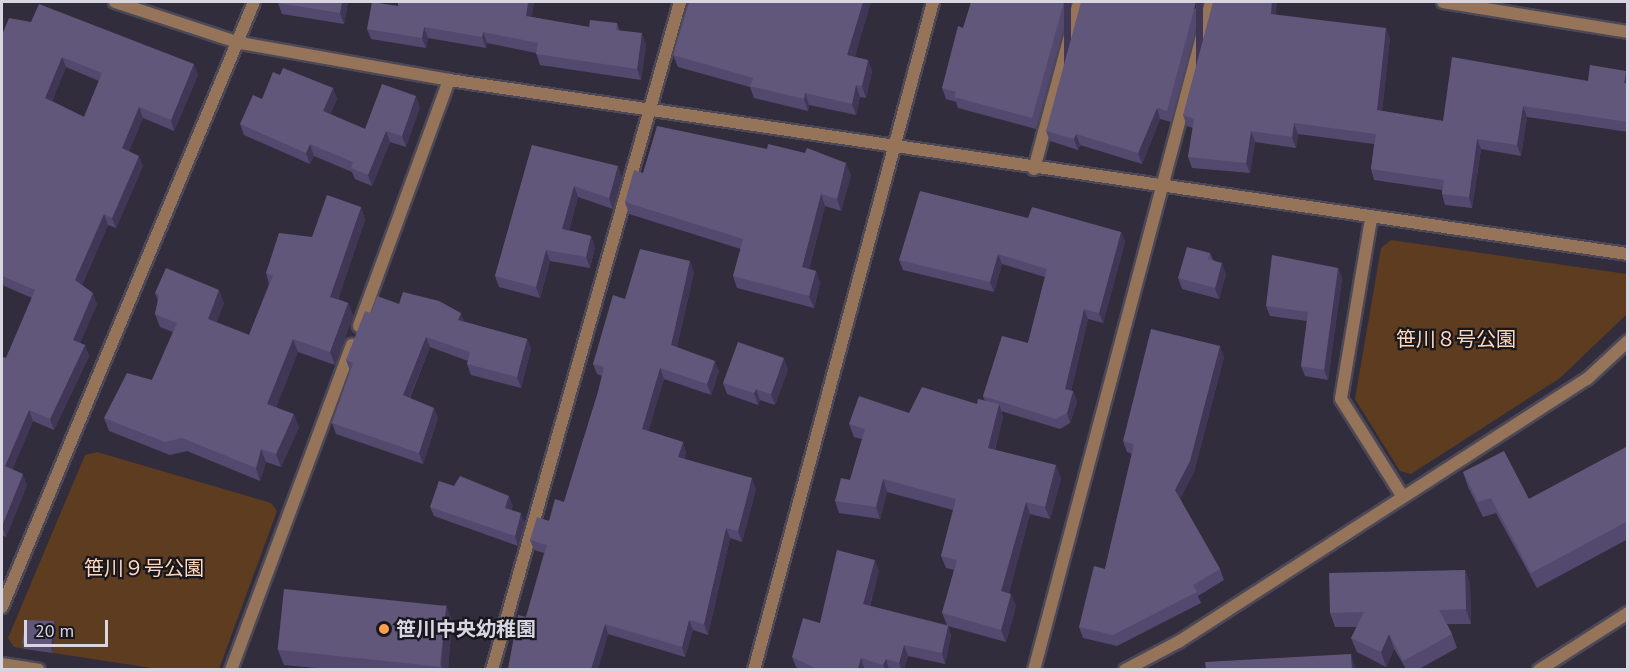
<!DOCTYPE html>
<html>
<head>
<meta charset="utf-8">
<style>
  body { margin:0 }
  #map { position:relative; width:1629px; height:671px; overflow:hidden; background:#312d3d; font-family:"PT Sans","Noto Sans JP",sans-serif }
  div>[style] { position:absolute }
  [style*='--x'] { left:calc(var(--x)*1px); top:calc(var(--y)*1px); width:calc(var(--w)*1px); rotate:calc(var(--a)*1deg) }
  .green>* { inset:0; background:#5e3c1f }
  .roads { filter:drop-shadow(2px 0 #4c4857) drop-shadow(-2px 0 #4c4857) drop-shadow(0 2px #4c4857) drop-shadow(0 -2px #4c4857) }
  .minor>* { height:12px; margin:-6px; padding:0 6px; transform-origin:6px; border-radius:6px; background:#96745a }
  .tertiary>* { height:12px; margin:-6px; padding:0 6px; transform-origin:6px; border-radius:6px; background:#96745a }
  .wall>* { inset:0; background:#53486e }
  .shaded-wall>* { inset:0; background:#3f3755; transform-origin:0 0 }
  .building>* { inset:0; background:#61577a; transform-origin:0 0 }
  .dots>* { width:16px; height:16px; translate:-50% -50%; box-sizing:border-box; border:3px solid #19171e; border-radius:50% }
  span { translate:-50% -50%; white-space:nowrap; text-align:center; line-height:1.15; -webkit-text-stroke:4.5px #19171e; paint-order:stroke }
  .park-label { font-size:20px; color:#ffd8bb }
  .poi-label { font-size:20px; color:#d8d6e1; font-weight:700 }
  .left { translate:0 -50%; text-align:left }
  .frame { position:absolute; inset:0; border:3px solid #d8d6e1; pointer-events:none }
  .scale { position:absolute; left:24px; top:620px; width:84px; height:27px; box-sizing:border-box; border:3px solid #d8d6e1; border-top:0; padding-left:8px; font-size:18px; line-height:21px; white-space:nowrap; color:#d8d6e1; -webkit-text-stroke:4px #19171e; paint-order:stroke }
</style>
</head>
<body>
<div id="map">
  <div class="green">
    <div style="clip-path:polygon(1391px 240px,1627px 274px,1627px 314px,1560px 378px,1411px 474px,1400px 471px,1355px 399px,1381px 248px)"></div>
    <div style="clip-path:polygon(97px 452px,271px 503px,277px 511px,219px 669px,158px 669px,14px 647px,8px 638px,85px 455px)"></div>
  </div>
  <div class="roads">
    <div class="minor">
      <div style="--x:115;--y:2;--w:132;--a:18.2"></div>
      <div style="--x:240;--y:43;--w:212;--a:10"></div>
      <div style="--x:449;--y:80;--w:1192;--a:8.4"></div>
      <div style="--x:1443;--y:2;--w:187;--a:9.2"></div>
      <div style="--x:1034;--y:169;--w:173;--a:-74.9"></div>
      <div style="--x:1371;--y:219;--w:182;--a:99.5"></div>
      <div style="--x:1341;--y:399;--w:116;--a:57.7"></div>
      <div style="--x:359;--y:326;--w:262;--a:-69.9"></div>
      <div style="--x:2;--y:607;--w:655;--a:-67.39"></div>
      <div style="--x:2;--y:664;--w:37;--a:9"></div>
      <div style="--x:231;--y:670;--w:347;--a:-69.6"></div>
      <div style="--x:492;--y:670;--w:694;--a:-74.28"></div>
      <div style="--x:1034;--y:670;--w:691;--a:-75.16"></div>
      <div style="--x:1125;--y:670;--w:62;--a:-27.8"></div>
      <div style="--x:1180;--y:641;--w:484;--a:-32.8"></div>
      <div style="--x:1587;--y:379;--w:56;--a:-42.8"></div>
      <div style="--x:1539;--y:670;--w:106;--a:-32.6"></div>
    </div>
    <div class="tertiary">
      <div style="--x:754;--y:670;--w:692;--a:-75"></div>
    </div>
  </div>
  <div class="wall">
    <div style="clip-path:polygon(278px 2px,348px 2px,344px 24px,282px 14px,278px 3px)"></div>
    <div style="clip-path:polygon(398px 2px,534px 2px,531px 17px,589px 27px,617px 23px,619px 30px,646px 44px,641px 80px,540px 65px,536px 53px,487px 43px,486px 48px,428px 38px,426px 48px,371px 39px,367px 29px,398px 6px)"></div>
    <div style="clip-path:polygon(689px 2px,871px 2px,854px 57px,868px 60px,872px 71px,866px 98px,860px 97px,856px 115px,809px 105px,808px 111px,754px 98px,750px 87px,678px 67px,673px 55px)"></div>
    <div style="clip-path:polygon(1071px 2px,1036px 129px,958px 108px,956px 102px,946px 99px,942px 88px,963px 28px)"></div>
    <div style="clip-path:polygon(1203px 2px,1171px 122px,1160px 119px,1142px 164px,1080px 145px,1078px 150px,1050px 141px,1046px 131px)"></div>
    <div style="clip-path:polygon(1276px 15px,1390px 38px,1382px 111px,1443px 121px,1588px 81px,1628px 74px,1628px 132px,1527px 117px,1521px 156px,1481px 149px,1472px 208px,1445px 205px,1442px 194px,1442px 190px,1374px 180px,1371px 169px,1374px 144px,1298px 134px,1296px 148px,1255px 142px,1250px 173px,1192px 168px,1188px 157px,1193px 128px,1187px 126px,1183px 115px)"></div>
    <div style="clip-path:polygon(evenodd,2px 35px,198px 75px,174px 131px,143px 118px,129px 151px,143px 166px,116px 228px,108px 225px,82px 285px,97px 304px,80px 343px,85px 345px,89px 356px,54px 430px,33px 421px,12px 470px,27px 485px,6px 537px,2px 535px,2px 357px,6px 358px,32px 298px,2px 285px,2px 35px,66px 67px,99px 81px,84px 117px,52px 101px,66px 67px)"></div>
    <div style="clip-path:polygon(280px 75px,333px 88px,337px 99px,330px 114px,365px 129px,420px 107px,406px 147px,390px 142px,372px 186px,355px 179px,352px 172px,314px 156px,310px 164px,244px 135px,240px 124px,262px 99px)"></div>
    <div style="clip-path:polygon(532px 145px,622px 177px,613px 209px,578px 197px,569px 230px,591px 236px,595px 247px,590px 268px,550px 261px,540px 298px,499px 287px,495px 276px)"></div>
    <div style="clip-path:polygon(643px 173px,851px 175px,841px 211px,825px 206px,809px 269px,816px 271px,820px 283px,814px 308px,737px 288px,733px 276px,741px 249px,629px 214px,625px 202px)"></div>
    <div style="clip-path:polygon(361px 207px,365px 220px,338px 299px,348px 303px,353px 316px,335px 365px,298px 352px,276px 407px,299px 427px,281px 467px,266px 462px,260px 481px,187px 451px,170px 455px,109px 431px,104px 418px,152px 380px,173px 332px,160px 327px,155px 314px,158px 301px,155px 293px,224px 303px,216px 322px,249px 335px,269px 284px,266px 273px,312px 237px)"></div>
    <div style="clip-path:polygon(1028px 218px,1121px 232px,1125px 242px,1103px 323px,1088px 319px,1071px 391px,1073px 391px,1077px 402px,1070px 423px,1060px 429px,1001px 411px,1003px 417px,995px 450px,1061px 478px,1050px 519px,1030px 514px,1009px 593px,1016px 606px,1006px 642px,948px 626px,951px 636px,945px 664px,908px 656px,904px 669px,868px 669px,864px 668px,864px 669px,800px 669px,796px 667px,792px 657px,820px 623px,879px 570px,870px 606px,947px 625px,942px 613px,954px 570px,946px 568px,941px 556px,953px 510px,887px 492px,880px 519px,839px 513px,835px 501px,850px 480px,862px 439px,854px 437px,849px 424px,909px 413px,977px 404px,985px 401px,983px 396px,1028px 343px,1045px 277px,1002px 264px,994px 292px,903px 270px,899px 260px)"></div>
    <div style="clip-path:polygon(1210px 253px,1213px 260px,1226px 274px,1219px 299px,1182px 289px,1178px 278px)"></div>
    <div style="clip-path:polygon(1338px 268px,1342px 278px,1328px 380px,1305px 376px,1301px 366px,1307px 321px,1270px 316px,1266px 306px)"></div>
    <div style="clip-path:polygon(694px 272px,677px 347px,719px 371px,711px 395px,664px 379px,648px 431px,683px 442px,686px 453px,684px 459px,756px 489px,742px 542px,730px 538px,708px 635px,693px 630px,685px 657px,608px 634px,598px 669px,508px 669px,526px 617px,544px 553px,534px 550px,530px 540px,549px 521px,564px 502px,598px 392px,602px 376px,597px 374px,593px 364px,625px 299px)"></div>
    <div style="clip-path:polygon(399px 304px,527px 339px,531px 349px,521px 388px,471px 375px,467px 364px,468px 361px,430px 347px,410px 398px,438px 418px,423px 464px,336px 434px,332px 423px,350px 371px,346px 360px)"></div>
    <div style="clip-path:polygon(1224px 357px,1194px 472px,1180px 499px,1220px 569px,1224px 580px,1198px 596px,1201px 603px,1117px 646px,1083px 638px,1079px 627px,1105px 569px,1132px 454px,1127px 452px,1123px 441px)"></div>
    <div style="clip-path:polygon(788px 369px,775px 405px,760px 400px,758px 405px,727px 394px,723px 383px)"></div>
    <div style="clip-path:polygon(1628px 446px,1628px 539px,1537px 588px,1496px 513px,1483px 517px,1468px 487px,1463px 472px,1529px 499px)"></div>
    <div style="clip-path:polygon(513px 506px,511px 510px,525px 523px,518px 546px,434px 516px,430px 507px)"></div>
    <div style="clip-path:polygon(1465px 570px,1470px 584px,1471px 624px,1447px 624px,1452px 634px,1457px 648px,1419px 669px,1406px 669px,1394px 649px,1386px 667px,1357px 652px,1351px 638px,1357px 627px,1335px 627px,1330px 613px)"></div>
    <div style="clip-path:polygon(446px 605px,452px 621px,448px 669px,327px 669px,284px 665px,278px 650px)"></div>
    <div style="clip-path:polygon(54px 621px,56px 627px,53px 653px,24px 649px,22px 643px)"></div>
  </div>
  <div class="shaded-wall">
    <div style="clip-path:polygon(342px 2px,348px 2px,344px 24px,340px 13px)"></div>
    <div style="clip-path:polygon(528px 2px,534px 2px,530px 27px,526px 16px)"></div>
    <div style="clip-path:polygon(863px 2px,871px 2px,852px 67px,847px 55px)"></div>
    <div style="left:1064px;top:2px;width:7px;height:120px"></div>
    <div style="left:1196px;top:2px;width:7px;height:113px"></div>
    <div style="clip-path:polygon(1272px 2px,1277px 2px,1275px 25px,1271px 14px)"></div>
    <div style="clip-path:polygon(424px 27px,428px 38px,426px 48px,422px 38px)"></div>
    <div style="clip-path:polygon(1386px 28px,1390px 38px,1381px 121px,1377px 110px)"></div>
    <div style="clip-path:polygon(483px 32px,487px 43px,486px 48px,482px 37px)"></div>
    <div style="clip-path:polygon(642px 33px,646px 44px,641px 80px,637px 69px)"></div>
    <div style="clip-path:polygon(62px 57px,66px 67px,49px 109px,45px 98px)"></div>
    <div style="clip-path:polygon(868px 60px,872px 71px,866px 98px,862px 86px)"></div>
    <div style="clip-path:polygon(194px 64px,198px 75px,174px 131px,171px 120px)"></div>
    <div style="clip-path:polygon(1626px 71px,1628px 74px,1628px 92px,1624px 83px)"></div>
    <div style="clip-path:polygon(856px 85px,860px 97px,856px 115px,852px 104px)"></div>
    <div style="clip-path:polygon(333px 88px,337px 99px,327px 122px,323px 111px)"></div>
    <div style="clip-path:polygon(805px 93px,809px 105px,808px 111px,804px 99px)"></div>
    <div style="clip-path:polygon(416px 96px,420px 107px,406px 147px,402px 136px)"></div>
    <div style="clip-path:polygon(1523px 106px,1527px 117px,1521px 156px,1517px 145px)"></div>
    <div style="clip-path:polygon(139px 107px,143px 118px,126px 159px,122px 148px)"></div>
    <div style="clip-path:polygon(1157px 108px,1160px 119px,1142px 164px,1138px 153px)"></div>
    <div style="clip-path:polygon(1294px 123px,1298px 134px,1296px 148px,1292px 137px)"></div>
    <div style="clip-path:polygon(386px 131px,390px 142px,372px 186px,368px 175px)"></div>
    <div style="clip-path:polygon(1251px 131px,1255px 142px,1250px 173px,1246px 163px)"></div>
    <div style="clip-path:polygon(1076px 134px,1080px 145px,1078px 150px,1074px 139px)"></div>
    <div style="clip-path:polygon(1477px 139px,1481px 149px,1472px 208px,1469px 197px)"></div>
    <div style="clip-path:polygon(310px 144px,314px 156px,310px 164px,306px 153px)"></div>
    <div style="clip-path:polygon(139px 156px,143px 166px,116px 228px,112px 218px)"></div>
    <div style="clip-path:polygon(846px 163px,851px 175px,841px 211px,837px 199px)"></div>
    <div style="clip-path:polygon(618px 166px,622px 177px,613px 209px,609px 198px)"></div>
    <div style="clip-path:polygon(574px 186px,578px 197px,566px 239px,562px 229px)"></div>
    <div style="clip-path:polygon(821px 194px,825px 206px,806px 279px,802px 267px)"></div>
    <div style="clip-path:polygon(361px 207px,365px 220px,334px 310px,330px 297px)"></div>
    <div style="clip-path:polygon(104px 214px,108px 225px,79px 291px,75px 280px)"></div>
    <div style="clip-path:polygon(1121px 232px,1125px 242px,1103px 323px,1099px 313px)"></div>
    <div style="clip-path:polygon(591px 236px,595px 247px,590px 268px,586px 257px)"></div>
    <div style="clip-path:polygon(546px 250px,550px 261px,540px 298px,536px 287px)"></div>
    <div style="clip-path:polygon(998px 254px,1002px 264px,994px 292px,990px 282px)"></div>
    <div style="clip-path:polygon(690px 261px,694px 272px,675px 356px,671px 345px)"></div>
    <div style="clip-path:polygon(1222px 263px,1226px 274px,1219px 299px,1215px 288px)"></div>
    <div style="clip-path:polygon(1338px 268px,1342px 278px,1328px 380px,1324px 370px)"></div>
    <div style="clip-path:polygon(816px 271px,820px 283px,814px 308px,809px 296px)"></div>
    <div style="clip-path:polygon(219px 290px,224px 303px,213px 332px,208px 319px)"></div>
    <div style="clip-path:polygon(93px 293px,97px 304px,77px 351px,73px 340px)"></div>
    <div style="clip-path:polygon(348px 303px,353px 316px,335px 365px,330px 352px)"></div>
    <div style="clip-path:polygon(1084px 309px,1088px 319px,1069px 399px,1065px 389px)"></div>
    <div style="clip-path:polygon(461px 313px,465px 324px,458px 320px)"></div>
    <div style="clip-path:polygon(426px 337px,430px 347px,406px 406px,403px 395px)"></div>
    <div style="clip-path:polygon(293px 339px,298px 352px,272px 417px,267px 404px)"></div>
    <div style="clip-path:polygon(527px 339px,531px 349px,521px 388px,517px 377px)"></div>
    <div style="clip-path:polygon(85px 345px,89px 356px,54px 430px,50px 419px)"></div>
    <div style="clip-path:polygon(1220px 346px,1224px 357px,1194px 472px,1179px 501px,1175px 490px)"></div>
    <div style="clip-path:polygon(784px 358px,788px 369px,775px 405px,771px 394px)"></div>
    <div style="clip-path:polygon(715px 361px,719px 371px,711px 395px,707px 384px)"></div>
    <div style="clip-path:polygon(660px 368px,664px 379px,646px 440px,642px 429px)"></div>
    <div style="clip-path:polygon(756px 389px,760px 400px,758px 405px,754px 393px)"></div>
    <div style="clip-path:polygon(1073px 391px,1077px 402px,1070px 423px,1067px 413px)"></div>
    <div style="clip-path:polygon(999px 404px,1003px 417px,992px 460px,988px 448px)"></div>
    <div style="clip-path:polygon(434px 408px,438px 418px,423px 464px,419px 453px)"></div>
    <div style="clip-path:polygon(29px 410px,33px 421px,9px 477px,5px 466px)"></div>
    <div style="clip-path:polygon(294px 414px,299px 427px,281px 467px,276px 454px)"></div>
    <div style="clip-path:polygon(683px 442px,686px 453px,681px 467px,678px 457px)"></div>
    <div style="clip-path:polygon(261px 449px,266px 462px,260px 481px,256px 468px)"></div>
    <div style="clip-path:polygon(1056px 465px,1061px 478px,1050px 519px,1045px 507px)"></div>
    <div style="clip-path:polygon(23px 474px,27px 485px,6px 537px,2px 526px)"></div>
    <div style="clip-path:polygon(752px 478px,756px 489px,742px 542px,738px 531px)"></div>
    <div style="clip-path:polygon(883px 479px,887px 492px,880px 519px,876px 507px)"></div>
    <div style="clip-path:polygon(509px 496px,513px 506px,509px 518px,505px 508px)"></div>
    <div style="clip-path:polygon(1026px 502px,1030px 514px,1006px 604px,1001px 591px)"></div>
    <div style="clip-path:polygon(521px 513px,525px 523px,518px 546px,515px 536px)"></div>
    <div style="clip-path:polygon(726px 528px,730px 538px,708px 635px,704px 624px)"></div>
    <div style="clip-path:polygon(875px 560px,879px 570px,867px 615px,863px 604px)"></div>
    <div style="clip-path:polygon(1465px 570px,1470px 584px,1471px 624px,1466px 609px)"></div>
    <div style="clip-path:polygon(1011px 594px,1016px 606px,1006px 642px,1001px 630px)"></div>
    <div style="clip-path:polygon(446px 605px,452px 621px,448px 669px,443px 669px,441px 665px)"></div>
    <div style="clip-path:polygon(689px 620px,693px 630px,685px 657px,682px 647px)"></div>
    <div style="clip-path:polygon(54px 621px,56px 627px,53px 653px,51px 647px)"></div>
    <div style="clip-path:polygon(605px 624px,608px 634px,598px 669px,591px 669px)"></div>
    <div style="clip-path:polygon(948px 626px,951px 636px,945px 664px,942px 653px)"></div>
    <div style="clip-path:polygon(1389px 634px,1394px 649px,1386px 667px,1381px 652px)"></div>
    <div style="clip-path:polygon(904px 645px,908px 656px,904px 669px,901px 669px,899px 663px)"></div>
    <div style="clip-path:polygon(1351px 654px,1356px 669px,1357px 669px,1352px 669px)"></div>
    <div style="clip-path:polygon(861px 658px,864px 668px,864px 669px,858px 669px,858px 668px)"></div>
    <div style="clip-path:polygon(886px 659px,889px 669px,885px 669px,883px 665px)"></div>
  </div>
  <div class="building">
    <div style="clip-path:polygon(278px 2px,342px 2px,340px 13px,278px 3px)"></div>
    <div style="clip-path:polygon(372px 2px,398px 6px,398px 2px,528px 2px,526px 16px,589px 27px,590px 20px,617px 23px,616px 30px,642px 33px,637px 69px,536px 54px,538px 43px,483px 32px,482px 37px,424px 27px,422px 38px,367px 29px)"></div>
    <div style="clip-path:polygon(689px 2px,863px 2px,847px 55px,868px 60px,862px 86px,856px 85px,852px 104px,805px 93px,804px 99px,750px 86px,753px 78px,673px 55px)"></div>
    <div style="clip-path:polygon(971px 2px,1064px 2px,1032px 118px,954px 97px,956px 92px,942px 88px,958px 26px,963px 28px)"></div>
    <div style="clip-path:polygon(1081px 2px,1196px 2px,1167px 111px,1157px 108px,1138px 153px,1076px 134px,1074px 139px,1046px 131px)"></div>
    <div style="clip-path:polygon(1213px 2px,1272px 2px,1271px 14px,1386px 28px,1377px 110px,1443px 121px,1452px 57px,1588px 81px,1590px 65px,1626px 71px,1624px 83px,1628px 84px,1628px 122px,1523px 106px,1517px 145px,1477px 139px,1469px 197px,1442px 194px,1444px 180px,1371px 169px,1376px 134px,1294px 123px,1292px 137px,1251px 131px,1246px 163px,1188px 157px,1194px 119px,1183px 115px)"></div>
    <div style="clip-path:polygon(evenodd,39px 4px,194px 64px,171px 120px,139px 107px,122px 148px,139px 156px,112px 218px,104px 214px,75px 280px,93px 293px,73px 340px,85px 345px,50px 419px,29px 410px,5px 466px,23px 474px,2px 526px,2px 357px,6px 358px,35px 290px,2px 276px,2px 35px,9px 18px,31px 22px,39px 4px,62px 57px,102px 73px,84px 117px,45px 98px,62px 57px)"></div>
    <div style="clip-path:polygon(283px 68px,333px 88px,323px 111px,365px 129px,382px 84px,416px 96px,402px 136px,386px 131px,368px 175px,351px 168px,353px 162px,310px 144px,306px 153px,240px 124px,253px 95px,262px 99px,273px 72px,280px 75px)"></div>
    <div style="clip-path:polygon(657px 126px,767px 149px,768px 144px,805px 153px,807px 148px,846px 163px,837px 199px,821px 194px,802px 267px,816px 271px,809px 296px,733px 276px,743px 239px,625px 202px,634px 170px,643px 173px)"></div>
    <div style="clip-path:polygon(532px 145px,618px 166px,609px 198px,574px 186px,562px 229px,591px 236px,586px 257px,546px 250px,536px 287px,495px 276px)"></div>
    <div style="clip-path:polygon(920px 191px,1028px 218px,1032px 207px,1121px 232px,1099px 313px,1084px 309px,1065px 389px,1073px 391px,1067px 413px,1056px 419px,983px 396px,1002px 336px,1028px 343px,1047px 269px,998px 254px,990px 282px,899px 260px)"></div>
    <div style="clip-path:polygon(327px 195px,361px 207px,330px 297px,348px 303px,330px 352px,293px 339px,267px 404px,294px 414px,276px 454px,261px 449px,256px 468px,182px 438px,165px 442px,104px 418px,127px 373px,152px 380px,177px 323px,155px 314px,159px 295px,155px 293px,166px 268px,219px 290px,208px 319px,249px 335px,273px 276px,266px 273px,279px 233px,312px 237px)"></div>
    <div style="clip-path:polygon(1187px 247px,1210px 253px,1208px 259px,1222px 263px,1215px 288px,1178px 278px)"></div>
    <div style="clip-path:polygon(640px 249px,690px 261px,671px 345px,715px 361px,707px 384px,660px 368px,642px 429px,683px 442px,678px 457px,752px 478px,738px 531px,726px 528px,704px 624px,689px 620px,682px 647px,605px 624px,591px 669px,508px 669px,518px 615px,526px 617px,547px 545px,530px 540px,537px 517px,549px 521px,555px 499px,564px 502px,598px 392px,604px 367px,593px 364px,613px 295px,625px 299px)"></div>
    <div style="clip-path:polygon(1272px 255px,1338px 268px,1324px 370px,1301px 366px,1308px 312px,1266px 306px)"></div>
    <div style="clip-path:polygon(403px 292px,439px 301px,461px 313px,458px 320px,527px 339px,517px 377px,467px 364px,470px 352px,426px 337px,403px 395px,434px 408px,419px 453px,332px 423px,353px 363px,346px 360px,365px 311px,371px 313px,377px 296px,399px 304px)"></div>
    <div style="clip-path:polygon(1151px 329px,1220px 346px,1190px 461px,1175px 490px,1220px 569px,1193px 585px,1197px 592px,1113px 635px,1079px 627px,1094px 566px,1105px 569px,1134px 444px,1123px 441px)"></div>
    <div style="clip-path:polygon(738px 342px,784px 358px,771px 394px,756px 389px,754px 393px,723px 383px)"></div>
    <div style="clip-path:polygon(922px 387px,977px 404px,978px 399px,999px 404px,988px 448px,1056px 465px,1045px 507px,1026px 502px,1001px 591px,1011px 594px,1001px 630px,942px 613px,957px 560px,941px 556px,956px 499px,883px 479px,876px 507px,835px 501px,841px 478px,850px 480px,865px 429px,849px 424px,859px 396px,909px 413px)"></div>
    <div style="clip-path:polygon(1628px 446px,1628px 521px,1531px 573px,1491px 498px,1478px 502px,1463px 472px,1504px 451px,1529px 499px)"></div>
    <div style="clip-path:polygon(460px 476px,509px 496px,505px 508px,521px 513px,515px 536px,430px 507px,439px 481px,454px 486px)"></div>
    <div style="clip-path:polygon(837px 550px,875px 560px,863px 604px,948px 626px,942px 653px,904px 645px,899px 663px,886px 659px,883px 665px,861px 658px,858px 668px,834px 669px,817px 669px,792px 657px,803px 618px,820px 623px)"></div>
    <div style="clip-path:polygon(1465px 570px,1466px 609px,1439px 610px,1452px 634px,1403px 661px,1389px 634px,1381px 652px,1351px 638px,1364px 612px,1330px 613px,1329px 573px)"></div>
    <div style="left:284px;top:589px;width:163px;height:61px;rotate:6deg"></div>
    <div style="clip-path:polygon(26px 620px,54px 621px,51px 647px,22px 643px)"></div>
    <div style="clip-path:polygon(1351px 654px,1352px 669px,1206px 669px,1205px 662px)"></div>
  </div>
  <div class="dots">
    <div style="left:384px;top:629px;background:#fa9f4f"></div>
  </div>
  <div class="park-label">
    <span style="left:1456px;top:339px">笹川８号公園</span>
    <span style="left:144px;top:568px">笹川９号公園</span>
  </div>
  <div class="poi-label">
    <span class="left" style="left:396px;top:629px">笹川中央幼稚園</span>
  </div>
  <div class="frame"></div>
  <div class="scale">20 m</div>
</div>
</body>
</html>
